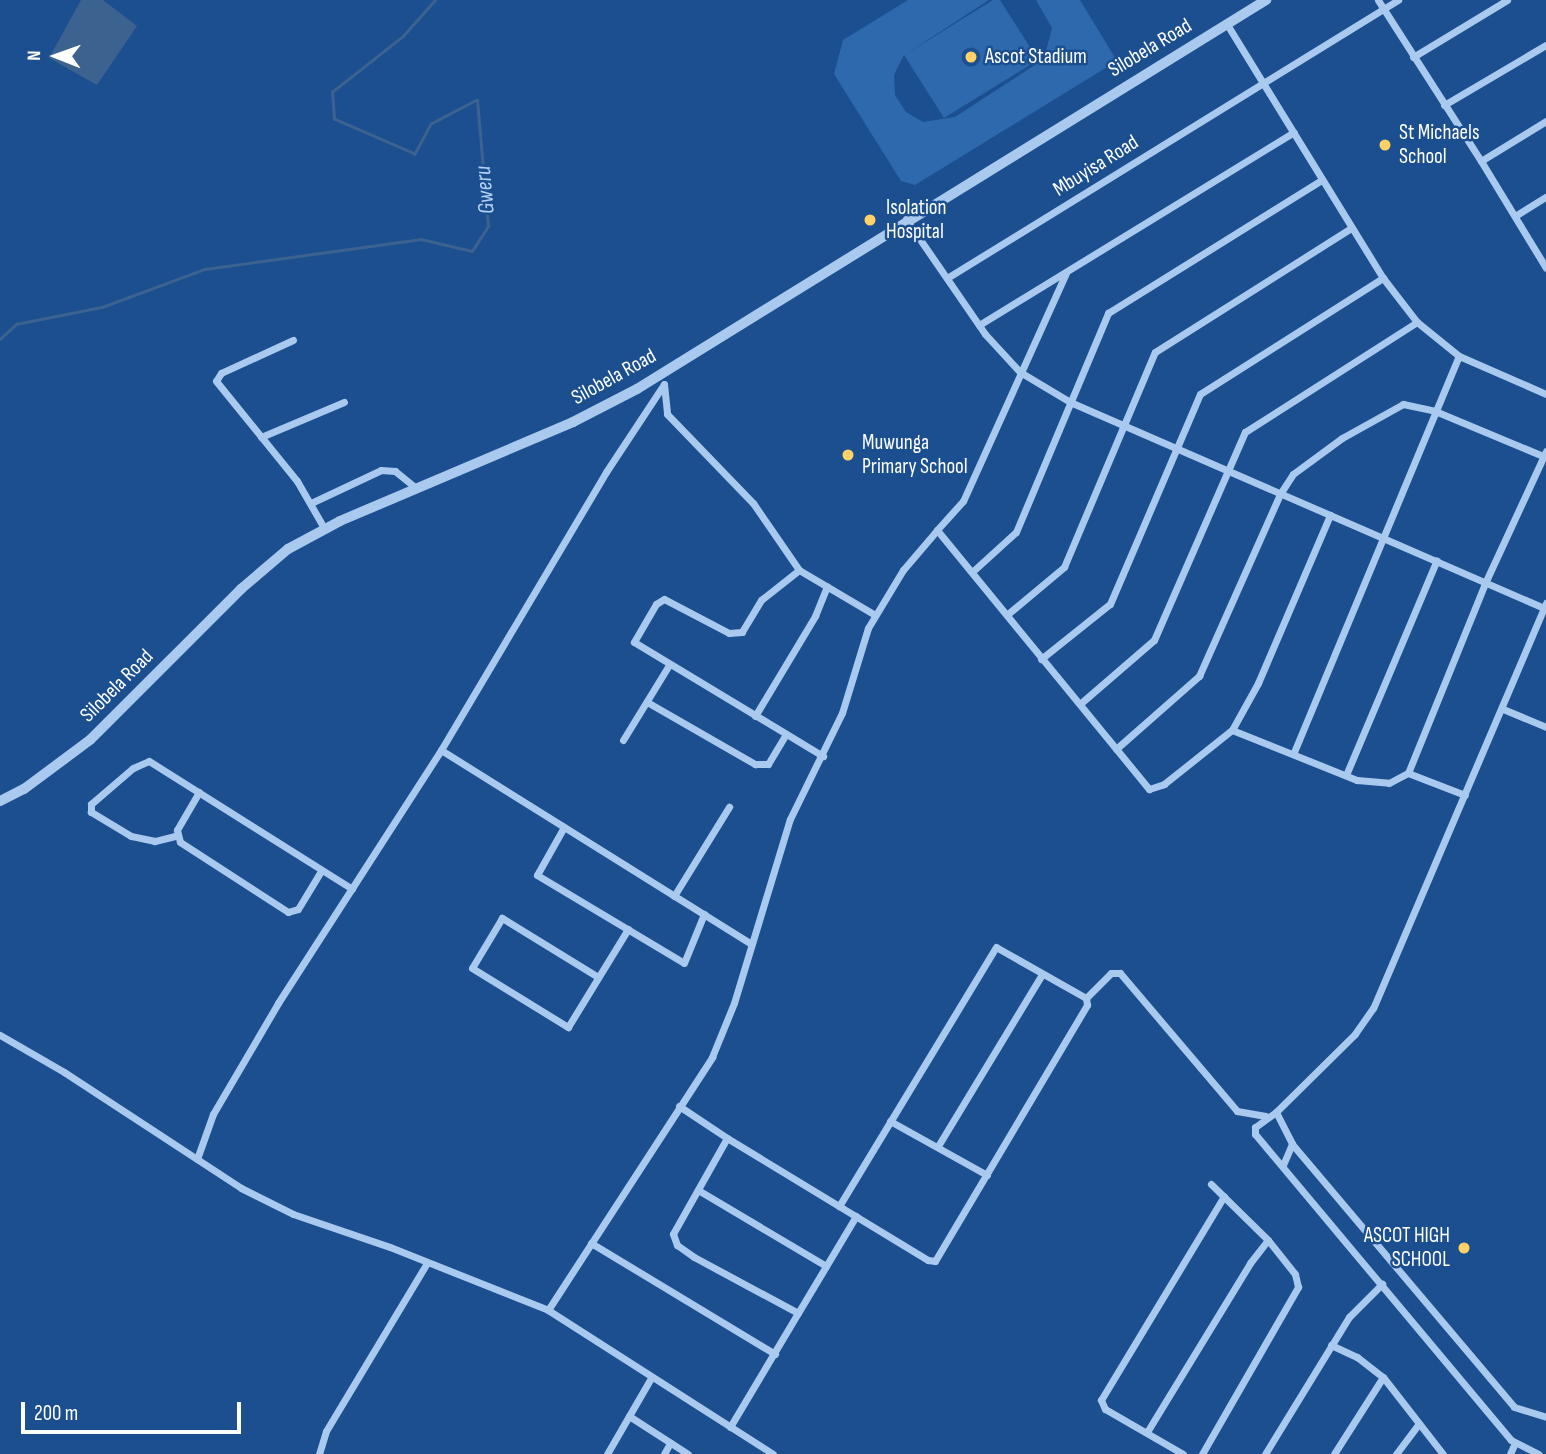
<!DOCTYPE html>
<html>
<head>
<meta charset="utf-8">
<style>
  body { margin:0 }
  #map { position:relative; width:1546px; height:1454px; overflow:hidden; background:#1b4f8f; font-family:"Sofia Sans Condensed",sans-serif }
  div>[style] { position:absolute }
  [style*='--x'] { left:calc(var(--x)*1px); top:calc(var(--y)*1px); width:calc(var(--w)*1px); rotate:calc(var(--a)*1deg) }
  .green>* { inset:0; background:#2e69ad }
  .water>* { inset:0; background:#3c6290 }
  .stream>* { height:2.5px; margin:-1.25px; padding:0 1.25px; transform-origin:1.25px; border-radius:1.25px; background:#3c6290 }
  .minor>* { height:7px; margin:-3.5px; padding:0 3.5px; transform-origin:3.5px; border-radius:3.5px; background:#a9c9ee }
  .tertiary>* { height:10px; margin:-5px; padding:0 5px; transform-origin:5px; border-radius:5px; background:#a9c9ee }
  .dots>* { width:19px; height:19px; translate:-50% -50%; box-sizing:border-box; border:4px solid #1b4f8f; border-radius:50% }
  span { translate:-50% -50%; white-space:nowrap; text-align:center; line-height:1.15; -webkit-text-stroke:5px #1b4f8f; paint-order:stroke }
  .street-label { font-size:21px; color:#fff }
  .poi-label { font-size:21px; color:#fff }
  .left { translate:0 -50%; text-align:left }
  .right { translate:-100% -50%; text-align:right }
  .water-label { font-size:23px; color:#b5d3f5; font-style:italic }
  .north { position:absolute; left:21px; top:21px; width:70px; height:70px; -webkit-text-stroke:5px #1b4f8f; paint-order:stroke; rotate:271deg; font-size:19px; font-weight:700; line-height:28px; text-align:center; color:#fff }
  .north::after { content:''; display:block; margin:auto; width:24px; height:32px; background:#fff; clip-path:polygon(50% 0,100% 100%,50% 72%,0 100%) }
  .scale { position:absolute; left:21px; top:1402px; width:220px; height:32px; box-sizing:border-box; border:4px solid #fff; border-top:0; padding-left:9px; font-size:21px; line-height:24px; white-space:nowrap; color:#fff; -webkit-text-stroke:5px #1b4f8f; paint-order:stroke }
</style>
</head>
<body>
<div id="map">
  <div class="green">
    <div style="clip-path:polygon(908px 0,989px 0,906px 54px,993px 0,1000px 0,1038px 60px,944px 118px,904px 55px,894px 75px,895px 95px,906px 112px,923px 122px,955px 117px,1044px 59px,1052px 28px,1036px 0,1080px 0,1117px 61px,915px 185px,901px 181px,834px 74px,843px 40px)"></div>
  </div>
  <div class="water">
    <div style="clip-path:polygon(81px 0,103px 0,137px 26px,97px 85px,49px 58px)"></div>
  </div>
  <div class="stream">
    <div style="--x:0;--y:339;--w:22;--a:-43"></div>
    <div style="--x:16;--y:324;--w:88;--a:-11.2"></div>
    <div style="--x:102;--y:307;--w:110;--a:-20.3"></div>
    <div style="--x:205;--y:269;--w:218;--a:-7.9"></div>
    <div style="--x:421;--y:239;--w:52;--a:13.2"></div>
    <div style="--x:472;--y:251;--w:30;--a:-57"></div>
    <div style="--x:488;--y:226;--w:126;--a:-95"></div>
    <div style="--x:477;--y:100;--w:52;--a:152.4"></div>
    <div style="--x:431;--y:124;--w:34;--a:118"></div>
    <div style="--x:415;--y:154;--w:88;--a:-156.6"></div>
    <div style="--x:334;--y:119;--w:27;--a:-94"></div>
    <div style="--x:332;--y:92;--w:90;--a:-38.3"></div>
    <div style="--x:403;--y:36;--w:48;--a:-48.4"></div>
  </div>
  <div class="minor">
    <div style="--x:1378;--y:0;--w:191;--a:57.4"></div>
    <div style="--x:1413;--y:57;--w:110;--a:-31.2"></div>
    <div style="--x:1444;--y:105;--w:118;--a:-30.5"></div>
    <div style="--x:1546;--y:121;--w:76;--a:148.4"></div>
    <div style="--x:1481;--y:161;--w:125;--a:58.7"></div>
    <div style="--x:1515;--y:216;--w:36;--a:-32"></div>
    <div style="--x:906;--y:219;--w:140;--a:55.5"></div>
    <div style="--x:985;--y:334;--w:52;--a:47.4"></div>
    <div style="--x:1020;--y:372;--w:58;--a:31"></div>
    <div style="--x:1070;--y:402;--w:517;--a:23.49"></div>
    <div style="--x:1066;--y:273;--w:250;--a:114.3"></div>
    <div style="--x:963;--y:501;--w:39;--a:132"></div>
    <div style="--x:937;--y:530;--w:335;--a:50.7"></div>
    <div style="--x:1149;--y:789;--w:16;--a:-18"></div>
    <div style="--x:1164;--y:784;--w:87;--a:-38.5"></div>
    <div style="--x:1232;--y:730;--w:54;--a:-61"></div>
    <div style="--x:1258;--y:683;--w:183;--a:-66.8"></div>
    <div style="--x:947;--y:278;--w:530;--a:-31.65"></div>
    <div style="--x:1383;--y:278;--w:56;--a:52.3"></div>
    <div style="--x:1417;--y:322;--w:54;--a:39"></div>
    <div style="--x:1459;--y:356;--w:95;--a:23.6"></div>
    <div style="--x:979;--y:325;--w:369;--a:-31.5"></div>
    <div style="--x:293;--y:340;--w:79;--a:155.4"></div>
    <div style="--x:221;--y:373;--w:9;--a:122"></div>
    <div style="--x:216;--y:381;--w:129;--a:51"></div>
    <div style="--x:297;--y:481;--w:54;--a:60.1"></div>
    <div style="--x:664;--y:384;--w:30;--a:84"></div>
    <div style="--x:667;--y:414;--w:124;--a:46"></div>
    <div style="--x:753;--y:503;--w:81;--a:55.5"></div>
    <div style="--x:799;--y:570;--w:88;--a:30.6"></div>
    <div style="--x:261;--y:437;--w:90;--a:-22.9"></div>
    <div style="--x:311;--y:503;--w:77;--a:-25.2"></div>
    <div style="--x:381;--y:470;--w:14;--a:4"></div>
    <div style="--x:395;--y:471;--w:26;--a:39"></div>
    <div style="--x:799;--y:570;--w:48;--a:141.7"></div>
    <div style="--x:761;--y:600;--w:37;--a:121"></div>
    <div style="--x:742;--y:632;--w:13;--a:176"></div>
    <div style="--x:729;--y:633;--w:73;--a:-152.4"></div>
    <div style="--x:664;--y:599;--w:9;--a:148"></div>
    <div style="--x:656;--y:604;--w:44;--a:120.1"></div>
    <div style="--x:634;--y:642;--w:221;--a:31.1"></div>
    <div style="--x:972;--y:572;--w:59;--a:-42.3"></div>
    <div style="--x:1016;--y:532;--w:238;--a:-67.2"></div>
    <div style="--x:1108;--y:313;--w:252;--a:-31.9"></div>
    <div style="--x:1546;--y:603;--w:440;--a:113.1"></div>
    <div style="--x:1373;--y:1008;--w:32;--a:125"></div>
    <div style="--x:1355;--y:1034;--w:111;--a:135.4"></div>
    <div style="--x:1276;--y:1112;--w:36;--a:63"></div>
    <div style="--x:1292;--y:1144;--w:344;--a:49.8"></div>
    <div style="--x:1514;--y:1407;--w:34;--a:17"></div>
    <div style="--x:1009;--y:613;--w:72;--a:-39.9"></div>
    <div style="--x:1064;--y:567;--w:233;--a:-67.1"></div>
    <div style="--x:1155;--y:352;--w:232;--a:-32.3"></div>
    <div style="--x:1041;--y:659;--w:88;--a:-38.6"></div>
    <div style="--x:1110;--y:604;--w:228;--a:-66.8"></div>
    <div style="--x:1200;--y:394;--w:217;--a:-32.4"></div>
    <div style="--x:1383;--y:278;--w:298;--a:-121.6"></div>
    <div style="--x:647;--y:702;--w:125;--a:29.9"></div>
    <div style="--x:755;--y:764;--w:13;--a:0"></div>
    <div style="--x:768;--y:764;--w:35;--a:-59"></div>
    <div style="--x:1081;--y:703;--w:96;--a:-40.8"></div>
    <div style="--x:1154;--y:640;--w:227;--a:-66.4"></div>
    <div style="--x:1245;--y:432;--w:204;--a:-32.6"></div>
    <div style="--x:1503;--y:709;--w:47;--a:22.7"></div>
    <div style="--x:755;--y:716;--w:117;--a:-59"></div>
    <div style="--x:815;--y:616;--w:32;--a:-68"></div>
    <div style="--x:1232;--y:730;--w:135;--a:21.8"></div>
    <div style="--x:1357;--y:780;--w:32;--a:5"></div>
    <div style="--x:1389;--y:783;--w:21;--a:-28"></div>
    <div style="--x:1408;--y:773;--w:61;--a:21.1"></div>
    <div style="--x:623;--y:740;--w:88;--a:-58.5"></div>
    <div style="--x:1116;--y:749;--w:111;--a:-41.3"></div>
    <div style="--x:1199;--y:676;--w:199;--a:-66"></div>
    <div style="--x:1280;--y:494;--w:24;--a:-57"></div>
    <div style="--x:1293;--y:474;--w:61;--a:-36.3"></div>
    <div style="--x:1342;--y:438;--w:70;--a:-29.1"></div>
    <div style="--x:1403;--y:404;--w:33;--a:12"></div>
    <div style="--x:1435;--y:411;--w:117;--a:22.6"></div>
    <div style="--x:441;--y:750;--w:366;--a:32"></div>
    <div style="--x:1294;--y:752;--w:429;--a:-67.4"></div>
    <div style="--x:1408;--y:773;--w:207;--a:-67.9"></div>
    <div style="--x:1486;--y:581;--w:143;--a:-65.2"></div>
    <div style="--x:1346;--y:775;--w:233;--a:-67.1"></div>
    <div style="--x:199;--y:792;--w:44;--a:120.1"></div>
    <div style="--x:177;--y:830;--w:12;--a:76"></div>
    <div style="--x:180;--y:842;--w:129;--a:32.9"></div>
    <div style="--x:288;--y:912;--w:10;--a:-17"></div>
    <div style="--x:298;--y:909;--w:44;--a:-58.8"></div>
    <div style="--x:564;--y:827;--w:55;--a:119.4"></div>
    <div style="--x:537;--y:875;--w:171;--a:30.9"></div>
    <div style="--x:684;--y:963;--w:53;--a:-67.8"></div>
    <div style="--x:175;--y:836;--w:21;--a:166"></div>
    <div style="--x:155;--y:841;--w:25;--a:-168"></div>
    <div style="--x:131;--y:836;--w:47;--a:-149"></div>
    <div style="--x:91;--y:812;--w:8;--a:-90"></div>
    <div style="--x:91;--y:804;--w:55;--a:-40.6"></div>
    <div style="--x:133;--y:768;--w:17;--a:-24"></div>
    <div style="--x:149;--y:761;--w:240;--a:32.2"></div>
    <div style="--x:674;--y:896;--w:105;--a:-58.3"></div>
    <div style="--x:598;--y:977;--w:113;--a:-148.4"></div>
    <div style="--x:502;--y:918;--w:58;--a:121"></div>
    <div style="--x:472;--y:968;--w:113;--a:31.6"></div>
    <div style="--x:568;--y:1027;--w:115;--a:-58.5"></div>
    <div style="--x:1086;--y:998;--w:35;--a:-45"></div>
    <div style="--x:1111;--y:973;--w:9;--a:0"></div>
    <div style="--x:1120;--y:973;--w:181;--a:49.7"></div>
    <div style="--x:1237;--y:1111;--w:29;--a:10"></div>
    <div style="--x:0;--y:1035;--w:74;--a:30"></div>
    <div style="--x:64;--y:1072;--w:212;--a:33.2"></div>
    <div style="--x:241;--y:1188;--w:58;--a:26.6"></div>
    <div style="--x:293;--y:1214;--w:102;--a:18.8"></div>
    <div style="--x:390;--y:1247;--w:170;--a:21.7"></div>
    <div style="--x:548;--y:1310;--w:267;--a:32.6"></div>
    <div style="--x:679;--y:1106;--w:58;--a:33.7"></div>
    <div style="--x:727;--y:1138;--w:235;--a:31.3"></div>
    <div style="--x:928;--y:1260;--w:7;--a:8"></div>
    <div style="--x:935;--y:1261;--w:298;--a:-59.3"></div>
    <div style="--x:1087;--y:1005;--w:7;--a:-98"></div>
    <div style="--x:1086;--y:998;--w:103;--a:-150.5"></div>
    <div style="--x:996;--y:947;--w:303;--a:121.2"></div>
    <div style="--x:1276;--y:1112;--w:26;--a:144"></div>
    <div style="--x:1255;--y:1127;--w:7;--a:90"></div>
    <div style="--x:1255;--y:1134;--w:399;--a:50.1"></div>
    <div style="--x:1511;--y:1440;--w:31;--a:27"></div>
    <div style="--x:890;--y:1121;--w:111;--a:29.1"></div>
    <div style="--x:727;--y:1138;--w:110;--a:119.4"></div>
    <div style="--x:673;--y:1234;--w:12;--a:70"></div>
    <div style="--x:677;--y:1245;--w:21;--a:35"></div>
    <div style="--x:694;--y:1257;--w:118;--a:28.3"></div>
    <div style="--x:798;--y:1313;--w:113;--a:-59.1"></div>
    <div style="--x:938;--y:1146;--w:201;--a:-58.8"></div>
    <div style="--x:197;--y:1159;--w:48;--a:-70.4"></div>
    <div style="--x:213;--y:1114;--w:129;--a:-59.6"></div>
    <div style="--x:278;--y:1003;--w:301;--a:-57.2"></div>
    <div style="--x:441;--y:750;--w:323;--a:-59.3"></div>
    <div style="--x:606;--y:472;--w:105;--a:-56.6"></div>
    <div style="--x:1283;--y:1165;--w:23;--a:-67"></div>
    <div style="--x:698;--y:1190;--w:149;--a:30.7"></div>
    <div style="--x:591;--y:1243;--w:215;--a:31.1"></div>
    <div style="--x:548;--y:1310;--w:302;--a:-57"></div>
    <div style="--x:712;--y:1057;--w:58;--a:-67.8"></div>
    <div style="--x:734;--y:1003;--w:192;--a:-73.1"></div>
    <div style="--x:790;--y:819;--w:118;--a:-63.9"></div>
    <div style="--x:842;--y:713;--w:89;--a:-73"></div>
    <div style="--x:868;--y:628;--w:68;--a:-58.9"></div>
    <div style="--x:903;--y:570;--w:52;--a:-49.6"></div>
    <div style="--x:1331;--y:1345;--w:29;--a:25"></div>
    <div style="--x:1357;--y:1357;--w:33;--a:38"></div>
    <div style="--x:1383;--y:1377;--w:98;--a:52.1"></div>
    <div style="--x:629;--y:1416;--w:70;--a:32.8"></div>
    <div style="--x:730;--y:1427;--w:133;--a:-59.2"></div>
    <div style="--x:1147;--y:1432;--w:198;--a:-58.6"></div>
    <div style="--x:1250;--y:1263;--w:29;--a:-52"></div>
    <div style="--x:319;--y:1454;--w:24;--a:-73"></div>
    <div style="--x:326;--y:1431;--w:196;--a:-59"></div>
    <div style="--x:607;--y:1454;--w:88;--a:-59.9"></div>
    <div style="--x:664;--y:1454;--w:13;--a:-61"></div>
    <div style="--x:1183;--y:1454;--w:90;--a:-150"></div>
    <div style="--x:1105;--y:1409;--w:10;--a:-114"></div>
    <div style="--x:1101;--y:1400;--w:238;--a:-58.9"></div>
    <div style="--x:1202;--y:1454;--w:193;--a:-60.1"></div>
    <div style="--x:1298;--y:1287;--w:13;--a:-103"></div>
    <div style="--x:1295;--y:1274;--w:43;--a:-128.5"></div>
    <div style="--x:1268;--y:1240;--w:80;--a:-135.5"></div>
    <div style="--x:1265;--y:1454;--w:161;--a:-58.5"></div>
    <div style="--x:1349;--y:1317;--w:47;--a:-45"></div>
    <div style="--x:1334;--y:1454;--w:91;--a:-57.5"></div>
    <div style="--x:1396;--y:1454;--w:38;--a:-53"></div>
    <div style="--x:1510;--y:1454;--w:12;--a:-66"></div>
  </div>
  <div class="tertiary">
    <div style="--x:0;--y:801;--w:27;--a:-27"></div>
    <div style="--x:24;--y:789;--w:82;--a:-36.6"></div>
    <div style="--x:90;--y:740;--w:214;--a:-45"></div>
    <div style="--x:241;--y:589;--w:62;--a:-40.4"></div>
    <div style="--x:288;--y:549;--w:59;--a:-28.3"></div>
    <div style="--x:340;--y:521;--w:253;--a:-23"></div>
    <div style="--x:573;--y:422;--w:72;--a:-27.3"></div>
    <div style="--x:637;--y:389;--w:740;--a:-31.73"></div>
  </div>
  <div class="dots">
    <div style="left:971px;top:57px;background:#ffd166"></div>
    <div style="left:1385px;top:145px;background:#ffd166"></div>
    <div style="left:870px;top:220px;background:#ffd166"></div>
    <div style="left:848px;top:455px;background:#ffd166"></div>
    <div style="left:1464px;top:1248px;background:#ffd166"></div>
  </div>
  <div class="street-label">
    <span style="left:1150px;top:48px;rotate:-31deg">Silobela Road</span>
    <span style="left:1096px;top:166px;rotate:-32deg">Mbuyisa Road</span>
    <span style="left:614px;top:377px;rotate:-29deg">Silobela Road</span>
    <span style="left:117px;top:686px;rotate:-45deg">Silobela Road</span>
  </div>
  <div class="poi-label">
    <span class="left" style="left:985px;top:57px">Ascot Stadium</span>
    <span class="left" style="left:1399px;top:145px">St Michaels<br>School</span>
    <span class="left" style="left:886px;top:220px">Isolation<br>Hospital</span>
    <span class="left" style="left:862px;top:455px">Muwunga<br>Primary School</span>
    <span class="right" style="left:1450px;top:1248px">ASCOT HIGH<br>SCHOOL</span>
  </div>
  <div class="water-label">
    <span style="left:485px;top:190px;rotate:-95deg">Gweru</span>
  </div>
  <div class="north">N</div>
  <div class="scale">200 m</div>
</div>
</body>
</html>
